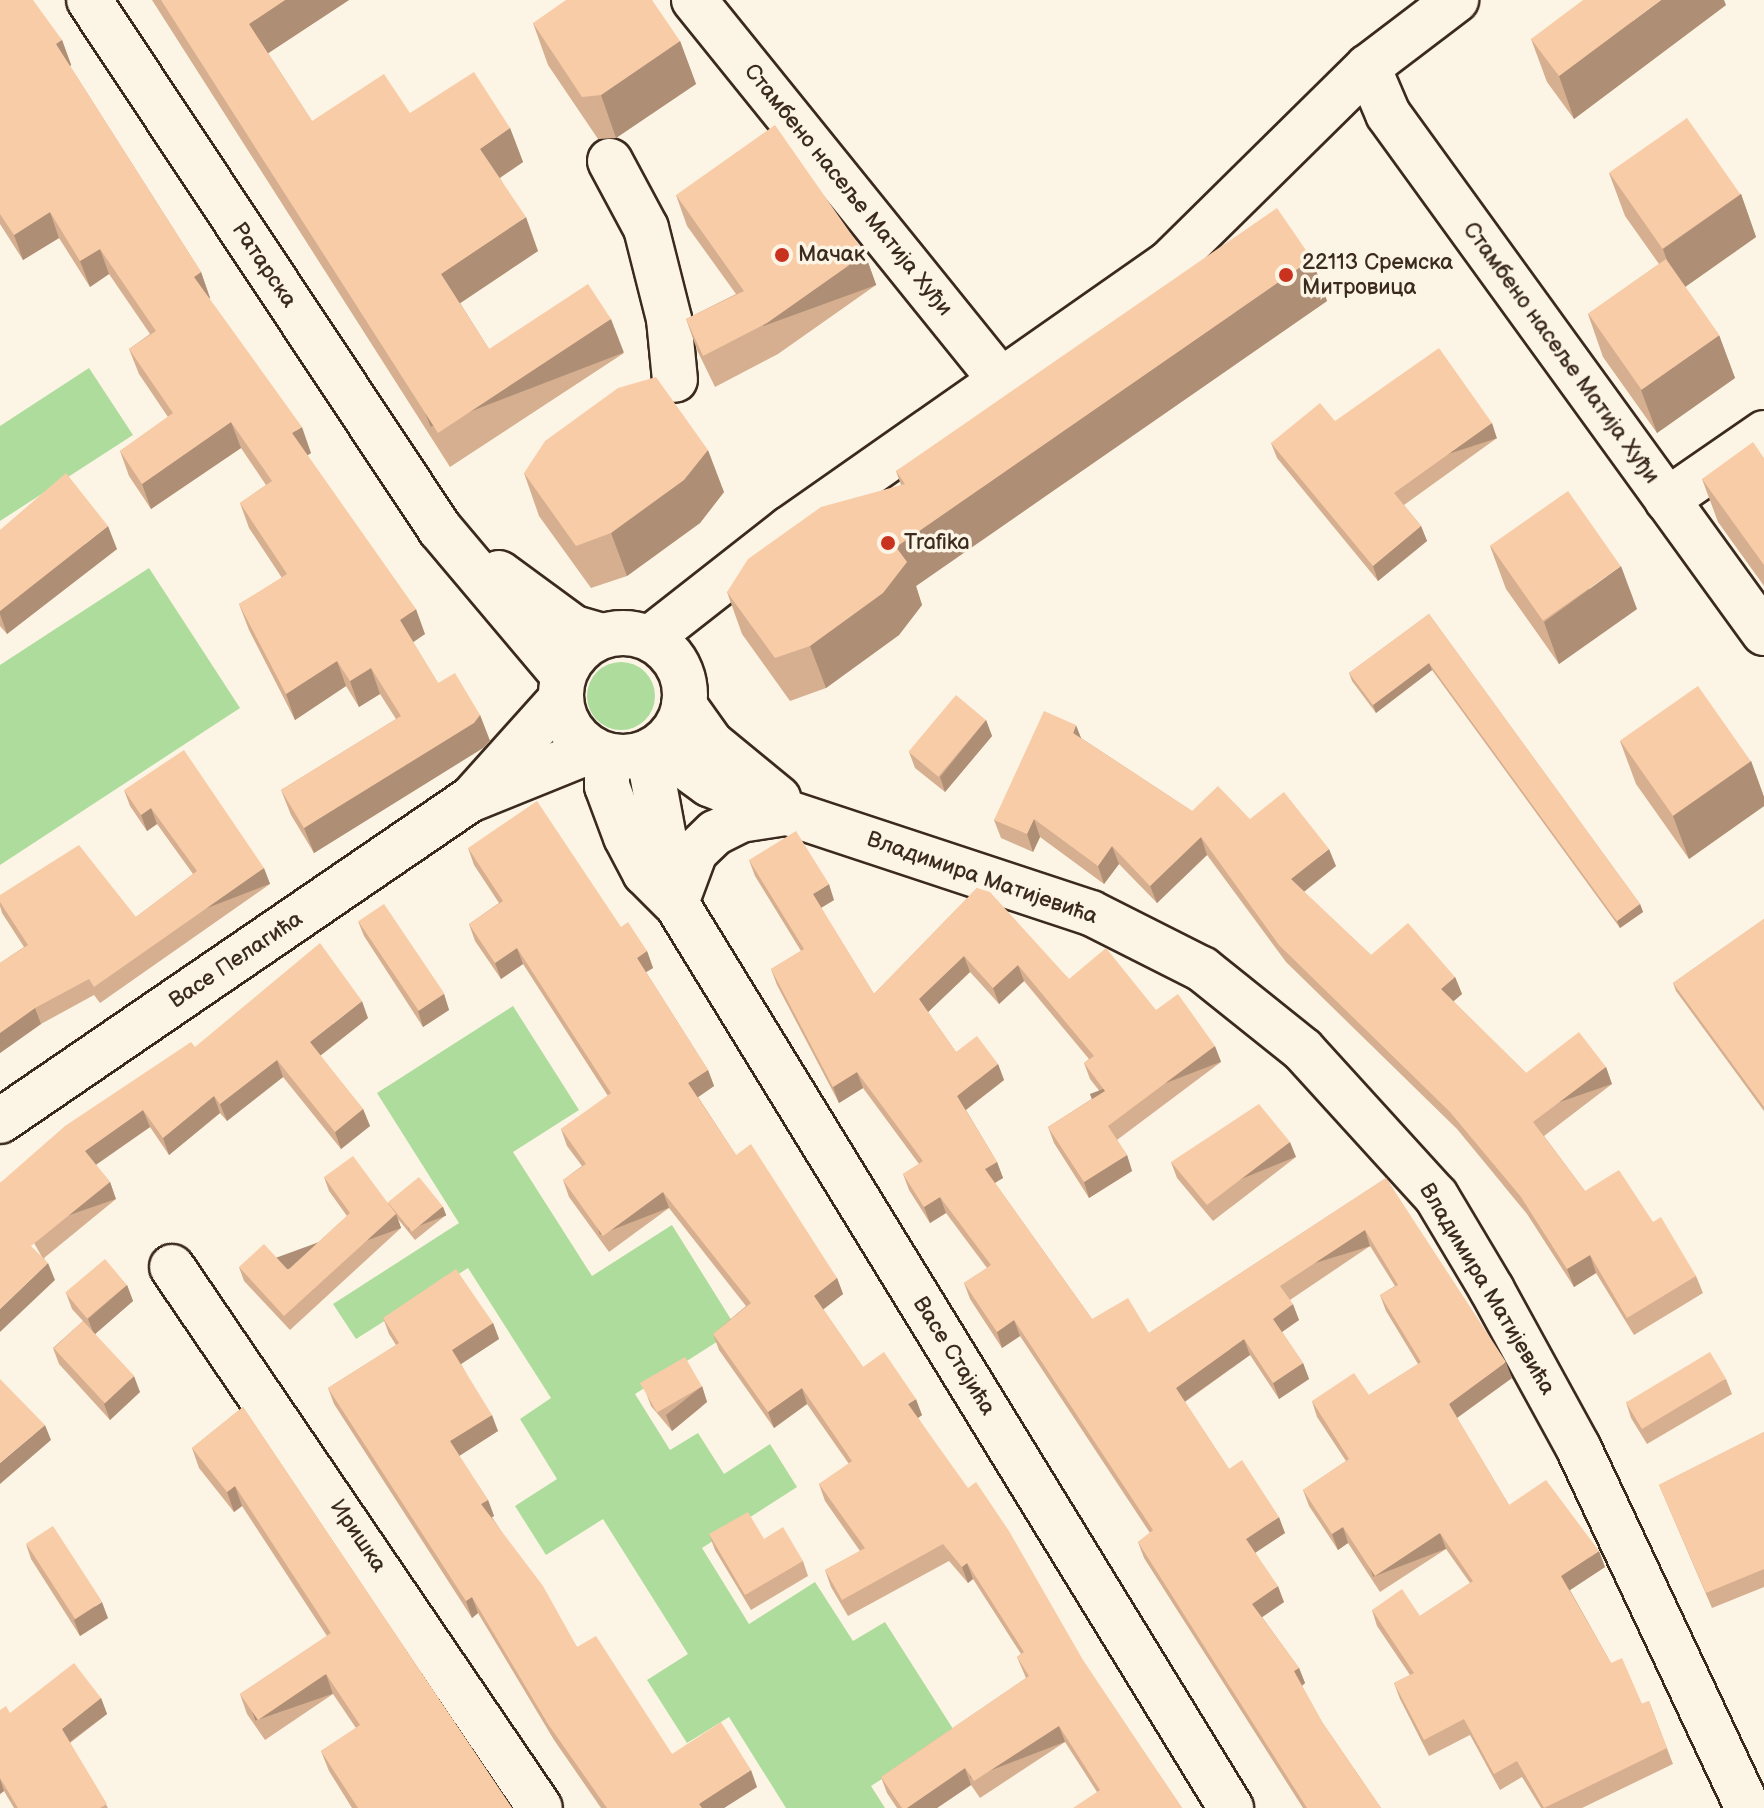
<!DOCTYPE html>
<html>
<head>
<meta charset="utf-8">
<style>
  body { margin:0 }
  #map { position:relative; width:1764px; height:1808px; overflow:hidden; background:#fcf5e5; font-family:"Balsamiq Sans",sans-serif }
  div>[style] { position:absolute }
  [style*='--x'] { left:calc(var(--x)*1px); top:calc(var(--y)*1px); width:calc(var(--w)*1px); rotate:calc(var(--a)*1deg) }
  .green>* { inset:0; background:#addc9c }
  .round { border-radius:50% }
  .roads { filter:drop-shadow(2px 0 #3b2a1e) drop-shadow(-2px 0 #3b2a1e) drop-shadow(0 2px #3b2a1e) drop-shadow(0 -2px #3b2a1e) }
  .minor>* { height:44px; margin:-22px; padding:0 22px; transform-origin:22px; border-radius:22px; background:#fcf5e5 }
  .minor>.ring { margin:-22px; padding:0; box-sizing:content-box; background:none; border:44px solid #fcf5e5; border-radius:50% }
  .wall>* { inset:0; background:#d6af90 }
  .shaded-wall>* { inset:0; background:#ae8f76; transform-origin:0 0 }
  .building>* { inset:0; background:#f9cca8; transform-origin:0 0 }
  .dots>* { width:22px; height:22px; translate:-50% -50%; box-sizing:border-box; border:4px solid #fcf5e5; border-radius:50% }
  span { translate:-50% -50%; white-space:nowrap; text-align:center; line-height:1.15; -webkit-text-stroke:7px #fcf5e5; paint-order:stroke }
  .street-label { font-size:22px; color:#3b2a1e }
  .poi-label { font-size:22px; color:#3b2a1e }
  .left { translate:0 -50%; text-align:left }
</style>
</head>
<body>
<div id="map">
  <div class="green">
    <div style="clip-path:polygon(89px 368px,133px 435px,0 521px,0 426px)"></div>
    <div style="clip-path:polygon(149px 568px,240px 708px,0 865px,0 665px)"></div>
    <div class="round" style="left:587px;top:662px;width:68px;height:68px"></div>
    <div style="clip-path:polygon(513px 1006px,579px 1110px,513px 1152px,592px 1276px,672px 1225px,737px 1329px,635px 1394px,670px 1450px,698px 1433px,724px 1474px,770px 1444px,797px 1487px,702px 1548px,749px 1624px,815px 1582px,853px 1641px,885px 1622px,955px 1732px,871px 1786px,885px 1808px,786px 1808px,729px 1717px,687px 1743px,647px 1680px,688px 1654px,603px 1519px,546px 1555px,515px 1506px,557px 1479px,520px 1419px,551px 1398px,468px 1268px,356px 1339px,333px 1304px,459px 1223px,377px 1093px)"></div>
  </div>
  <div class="roads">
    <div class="minor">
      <div style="--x:89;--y:0;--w:635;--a:56.44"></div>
      <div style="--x:440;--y:529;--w:191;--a:49.9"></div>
      <div style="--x:694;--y:0;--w:491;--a:51.1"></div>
      <div style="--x:1368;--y:67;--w:51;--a:66.9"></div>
      <div style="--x:1388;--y:114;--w:641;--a:54.08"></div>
      <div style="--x:610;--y:161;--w:76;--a:61.8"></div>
      <div style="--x:646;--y:228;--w:94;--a:75.8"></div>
      <div style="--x:669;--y:319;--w:61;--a:84.4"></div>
      <div style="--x:1667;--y:500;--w:118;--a:-34.6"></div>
      <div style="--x:499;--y:573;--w:93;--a:36.3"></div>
      <div style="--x:574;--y:628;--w:29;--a:16"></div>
      <div class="ring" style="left:561px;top:633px;width:80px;height:80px"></div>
      <div style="--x:650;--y:638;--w:177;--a:-38.1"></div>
      <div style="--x:789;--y:529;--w:462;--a:-35"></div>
      <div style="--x:1168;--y:264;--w:281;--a:-44.6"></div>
      <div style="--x:1368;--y:67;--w:111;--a:-37.3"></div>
      <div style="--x:684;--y:705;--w:47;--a:54.6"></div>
      <div style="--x:711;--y:743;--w:87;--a:39.4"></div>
      <div style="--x:658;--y:747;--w:63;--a:36"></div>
      <div style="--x:709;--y:784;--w:46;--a:21.6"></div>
      <div style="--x:752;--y:801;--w:357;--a:18.3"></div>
      <div style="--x:1091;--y:913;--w:124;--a:26.8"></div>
      <div style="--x:1202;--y:969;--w:129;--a:38.7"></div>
      <div style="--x:1303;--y:1050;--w:197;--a:47.7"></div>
      <div style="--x:1436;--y:1196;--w:109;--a:59.2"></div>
      <div style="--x:1492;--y:1290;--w:179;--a:61.3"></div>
      <div style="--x:1578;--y:1447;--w:399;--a:64.8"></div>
      <div style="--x:648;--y:752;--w:154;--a:79.5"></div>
      <div style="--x:676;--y:903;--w:1062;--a:58.48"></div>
      <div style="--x:607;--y:756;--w:30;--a:90"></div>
      <div style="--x:607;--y:786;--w:54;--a:69.6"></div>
      <div style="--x:626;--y:837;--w:41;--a:62.2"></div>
      <div style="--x:645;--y:873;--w:41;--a:45"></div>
      <div style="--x:474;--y:798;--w:128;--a:-22"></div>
      <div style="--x:676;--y:903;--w:54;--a:-69.6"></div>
      <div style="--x:695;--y:852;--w:28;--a:-44"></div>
      <div style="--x:715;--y:833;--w:28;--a:-27"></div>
      <div style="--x:740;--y:820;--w:46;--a:-8.8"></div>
      <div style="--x:0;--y:1121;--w:572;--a:-34.38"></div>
      <div style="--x:472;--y:798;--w:132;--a:-48.1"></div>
      <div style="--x:172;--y:1267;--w:654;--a:55.78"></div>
    </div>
  </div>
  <div class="wall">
    <div style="clip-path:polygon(0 0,62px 40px,71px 65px,70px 66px,201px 272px,210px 298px,209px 299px,311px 453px,307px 455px,425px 634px,413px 642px,438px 683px,480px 715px,490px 741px,483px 748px,314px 853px,291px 815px,281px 790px,396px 719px,380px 694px,359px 707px,346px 686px,295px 720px,249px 630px,239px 604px,282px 578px,249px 528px,240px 503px,266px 485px,241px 448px,151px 509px,129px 476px,120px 451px,168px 417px,139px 374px,129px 349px,150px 334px,109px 274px,90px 287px,59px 238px,23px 260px,0 224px)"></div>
    <div style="clip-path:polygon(152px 0,349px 0,268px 53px,312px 121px,410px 113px,510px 128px,523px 162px,500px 178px,538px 251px,460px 303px,489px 349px,624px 353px,450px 467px)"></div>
    <div style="clip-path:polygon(1726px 5px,1574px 119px,1547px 82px,1531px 39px)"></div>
    <div style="clip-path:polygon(533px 23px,680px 41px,696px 84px,616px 138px,598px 139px,548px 65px)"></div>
    <div style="clip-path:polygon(1609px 173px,1741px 194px,1756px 237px,1685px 287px,1719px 335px,1735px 378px,1657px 433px,1603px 357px,1588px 314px,1659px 264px,1625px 216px)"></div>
    <div style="clip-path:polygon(676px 195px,865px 254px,876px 285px,778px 354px,715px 387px,697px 350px,686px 319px,736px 294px,687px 226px)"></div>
    <div style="clip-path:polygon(1312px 259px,1327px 301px,916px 586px,922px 605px,899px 635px,826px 688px,790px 701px,742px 634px,727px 592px,901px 485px,896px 471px)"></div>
    <div style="clip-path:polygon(1335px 421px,1497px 438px,1404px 505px,1421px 526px,1427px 541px,1378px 581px,1277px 458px,1271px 443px)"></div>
    <div style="clip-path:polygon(1764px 458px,1764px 586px,1718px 522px,1702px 479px)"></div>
    <div style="clip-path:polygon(524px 473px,724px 492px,700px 523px,627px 576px,591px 588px,539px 516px)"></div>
    <div style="clip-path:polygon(0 530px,117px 549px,7px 634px,0 626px)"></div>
    <div style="clip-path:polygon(1490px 546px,1637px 609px,1559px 664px,1506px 589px)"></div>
    <div style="clip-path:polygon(1429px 614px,1640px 904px,1643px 912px,1620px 928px,1432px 670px,1376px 713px,1352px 681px,1349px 673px)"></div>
    <div style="clip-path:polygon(986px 720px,992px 736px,945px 792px,915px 768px,909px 752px)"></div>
    <div style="clip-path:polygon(1081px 738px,1192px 811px,1250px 819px,1336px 866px,1304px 892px,1371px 955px,1455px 977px,1462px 994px,1453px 1001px,1526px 1073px,1606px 1067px,1612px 1084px,1544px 1136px,1585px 1191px,1653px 1222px,1696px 1276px,1703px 1293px,1634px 1335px,1596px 1273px,1574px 1287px,1527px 1214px,1457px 1129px,1286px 962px,1207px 855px,1157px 903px,1119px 864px,1104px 884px,1040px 837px,1033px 852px,1001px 838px,994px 820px)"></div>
    <div style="clip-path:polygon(1620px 741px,1751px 761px,1764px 797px,1764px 806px,1689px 859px,1636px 784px)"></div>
    <div style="clip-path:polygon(124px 790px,270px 884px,100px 1003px,94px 995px,41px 1024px,0 1053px,0 963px,24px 947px,2px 913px,0 906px,0 895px,136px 917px,193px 874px,157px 824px,147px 831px,130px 806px)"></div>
    <div style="clip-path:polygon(468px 848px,621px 927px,647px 951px,653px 968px,646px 972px,708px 1070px,714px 1086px,698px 1097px,736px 1155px,837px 1278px,843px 1294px,823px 1309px,863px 1367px,922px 1415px,918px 1418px,1182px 1808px,1097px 1792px,1065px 1742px,980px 1798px,971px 1785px,937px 1808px,897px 1808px,887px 1793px,881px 1777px,1026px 1678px,1017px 1657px,1021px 1654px,973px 1579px,968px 1583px,949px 1561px,848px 1616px,831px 1587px,825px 1570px,860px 1551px,825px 1501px,819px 1484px,849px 1464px,807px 1404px,774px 1428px,719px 1350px,713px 1334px,746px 1306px,669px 1208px,609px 1252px,569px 1197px,563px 1180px,582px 1166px,567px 1146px,561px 1129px,608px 1096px,523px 964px,501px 979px,475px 941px,469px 924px,499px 903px,474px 865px)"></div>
    <div style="clip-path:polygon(749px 860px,834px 900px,821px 908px,874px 994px,977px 888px,1069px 979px,1156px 1010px,1221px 1062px,1117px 1140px,1127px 1155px,1132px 1171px,1089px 1198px,1054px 1143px,1048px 1127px,1101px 1093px,1090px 1079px,1084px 1063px,1089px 1059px,1024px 981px,999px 1004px,970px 972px,928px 1012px,956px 1052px,998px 1064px,1004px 1080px,966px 1110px,997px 1162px,1003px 1178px,995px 1183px,1092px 1319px,1149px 1333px,1386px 1178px,1512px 1378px,1457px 1418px,1509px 1505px,1605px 1567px,1570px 1590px,1611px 1663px,1642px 1704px,1649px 1701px,1673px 1764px,1582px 1808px,1541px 1808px,1522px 1777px,1500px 1790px,1470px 1735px,1429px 1756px,1400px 1699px,1394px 1683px,1410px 1675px,1377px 1626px,1372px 1610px,1420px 1616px,1470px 1583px,1446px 1549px,1380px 1592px,1348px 1543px,1338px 1550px,1309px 1506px,1303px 1490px,1346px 1461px,1317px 1417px,1312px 1401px,1369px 1395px,1418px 1364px,1386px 1311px,1380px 1295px,1395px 1286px,1370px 1246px,1290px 1300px,1299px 1320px,1282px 1332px,1303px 1363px,1309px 1379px,1279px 1399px,1250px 1355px,1185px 1402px,1229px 1469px,1285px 1533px,1255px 1552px,1284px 1602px,1262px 1617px,1299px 1668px,1305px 1683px,1302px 1686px,1322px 1722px,1381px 1808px,1303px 1808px,1144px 1558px,1138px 1542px,1150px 1533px,1020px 1336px,1002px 1348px,970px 1299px,964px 1283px,987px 1268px,946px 1213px,930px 1223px,909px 1190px,903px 1174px,919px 1164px,863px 1088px,839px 1103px,777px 985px,771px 969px,801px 951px,755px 876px)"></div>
    <div style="clip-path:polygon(1764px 919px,1764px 1111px,1676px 991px,1673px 983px)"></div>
    <div style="clip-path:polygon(358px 921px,444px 994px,449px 1010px,423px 1027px,364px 936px)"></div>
    <div style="clip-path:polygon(368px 1018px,320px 1056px,363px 1109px,370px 1126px,341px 1149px,283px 1077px,227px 1121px,220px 1113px,169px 1155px,150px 1127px,96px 1165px,110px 1182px,116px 1199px,44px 1258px,55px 1280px,0 1183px,195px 1047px)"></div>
    <div style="clip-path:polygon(1296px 1157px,1213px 1221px,1177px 1178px,1171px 1162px)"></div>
    <div style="clip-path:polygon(324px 1177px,388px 1203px,443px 1207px,446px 1215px,415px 1240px,398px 1219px,401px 1228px,290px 1330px,244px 1281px,239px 1267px,288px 1270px,347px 1216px,329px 1191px)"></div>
    <div style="clip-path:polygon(127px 1285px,133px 1301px,95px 1334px,140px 1392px,110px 1420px,59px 1364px,53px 1348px,83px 1321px,72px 1309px,66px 1293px)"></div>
    <div style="clip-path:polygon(383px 1318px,493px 1323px,499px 1339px,461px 1364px,498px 1431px,459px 1456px,488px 1500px,494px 1516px,492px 1517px,577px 1647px,672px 1754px,757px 1787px,724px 1808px,601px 1808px,554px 1740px,478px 1613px,472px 1618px,334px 1404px,328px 1388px,396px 1345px,389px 1334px)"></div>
    <div style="clip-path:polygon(1726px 1379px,1732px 1394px,1647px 1444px,1631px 1418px,1626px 1402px)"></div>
    <div style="clip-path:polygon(702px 1386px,707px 1402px,672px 1431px,651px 1406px,645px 1390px)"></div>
    <div style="clip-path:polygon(243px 1407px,512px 1808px,352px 1808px,329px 1771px,321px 1751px,356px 1728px,333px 1694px,265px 1740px,247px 1714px,240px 1694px,327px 1636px,242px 1506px,234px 1512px,199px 1468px,192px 1448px)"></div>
    <div style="clip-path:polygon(1764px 1432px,1764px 1587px,1712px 1608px,1659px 1485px)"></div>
    <div style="clip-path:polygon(709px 1534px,764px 1539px,803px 1561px,808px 1576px,751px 1610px,715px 1550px)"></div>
    <div style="clip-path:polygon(26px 1544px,108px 1618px,80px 1636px,31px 1559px)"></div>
    <div style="clip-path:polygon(101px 1698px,107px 1714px,70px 1743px,108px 1808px,14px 1808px,4px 1791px,0 1794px,0 1710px,10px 1713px)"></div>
  </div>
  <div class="shaded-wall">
    <div style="clip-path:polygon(285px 0,349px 0,261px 58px,249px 24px)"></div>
    <div style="clip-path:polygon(1661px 0,1724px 0,1726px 5px,1574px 119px,1559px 76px)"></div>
    <div style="left:62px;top:40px;width:27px;height:7px;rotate:70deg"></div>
    <div style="clip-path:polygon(680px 41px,696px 84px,616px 138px,601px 95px)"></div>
    <div style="clip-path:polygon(510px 128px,523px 162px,492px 183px,480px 149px)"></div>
    <div style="clip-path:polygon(1741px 194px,1756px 237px,1678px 292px,1663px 249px)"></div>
    <div style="clip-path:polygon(50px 212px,59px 238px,23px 260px,14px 235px)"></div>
    <div style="clip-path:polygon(526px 217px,538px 251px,453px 308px,441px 274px)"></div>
    <div style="clip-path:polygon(100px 249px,109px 274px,90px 287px,80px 261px)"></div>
    <div style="left:865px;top:254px;width:33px;height:120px;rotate:70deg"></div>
    <div style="clip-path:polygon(1312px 259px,1327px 301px,916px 586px,922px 605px,899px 635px,826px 688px,810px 646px,896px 547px)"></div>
    <div style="clip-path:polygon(201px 272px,210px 298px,203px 303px,194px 277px)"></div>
    <div style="left:611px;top:319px;width:36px;height:207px;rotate:69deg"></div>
    <div style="clip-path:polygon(1719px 335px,1735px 378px,1657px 433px,1641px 390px)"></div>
    <div style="clip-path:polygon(231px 422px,241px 448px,151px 509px,142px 484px)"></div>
    <div style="left:1492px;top:423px;width:16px;height:120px;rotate:72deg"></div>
    <div style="clip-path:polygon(302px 427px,311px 453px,302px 459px,292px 433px)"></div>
    <div style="clip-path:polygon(708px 450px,724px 492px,700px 523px,627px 576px,611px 533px)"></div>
    <div style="clip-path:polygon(108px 526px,117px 549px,7px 634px,0 614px,0 611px)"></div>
    <div style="clip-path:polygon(1421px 526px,1427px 541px,1378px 581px,1373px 566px)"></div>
    <div style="clip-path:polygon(1621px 566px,1637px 609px,1559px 664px,1544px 622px)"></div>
    <div style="clip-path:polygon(416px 609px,425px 634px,409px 645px,400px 620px)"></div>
    <div style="clip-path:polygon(337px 661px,346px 686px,295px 720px,286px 694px)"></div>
    <div style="clip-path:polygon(1429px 663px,1432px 670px,1376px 713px,1373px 705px)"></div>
    <div style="clip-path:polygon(371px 668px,380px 694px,359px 707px,350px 681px)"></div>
    <div style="clip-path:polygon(480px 715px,490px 741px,483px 748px,314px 853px,304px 828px)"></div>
    <div style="clip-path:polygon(986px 720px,992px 736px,945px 792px,940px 777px)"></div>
    <div style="clip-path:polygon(1076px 725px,1083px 743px,1073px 733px)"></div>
    <div style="clip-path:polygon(1751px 761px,1764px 797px,1764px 806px,1689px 859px,1673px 816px)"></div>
    <div style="clip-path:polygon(151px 808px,157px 824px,147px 831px,141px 815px)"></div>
    <div style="clip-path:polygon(1034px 819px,1040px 837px,1033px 852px,1027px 834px)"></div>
    <div style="clip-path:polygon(1201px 837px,1207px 855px,1157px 903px,1150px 886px)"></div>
    <div style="clip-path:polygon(1112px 846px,1119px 864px,1104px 884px,1098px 866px)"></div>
    <div style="clip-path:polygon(1329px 849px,1336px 866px,1297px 897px,1291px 879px)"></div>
    <div style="left:264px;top:868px;width:17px;height:208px;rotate:69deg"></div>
    <div style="clip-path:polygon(829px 884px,834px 900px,819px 909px,813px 894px)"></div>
    <div style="clip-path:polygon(1640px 904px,1643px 912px,1620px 928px,1617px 921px)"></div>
    <div style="clip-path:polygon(517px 948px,523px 964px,501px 979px,495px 963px)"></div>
    <div style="clip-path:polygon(647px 951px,653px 968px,643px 974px,637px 958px)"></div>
    <div style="clip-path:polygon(964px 956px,970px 972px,925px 1015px,919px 999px)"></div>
    <div style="clip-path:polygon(1018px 965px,1024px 981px,999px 1004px,993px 988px)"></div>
    <div style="clip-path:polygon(1455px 977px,1462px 994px,1447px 1007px,1441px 989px)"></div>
    <div style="clip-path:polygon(444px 994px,449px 1010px,423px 1027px,418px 1011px)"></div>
    <div style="clip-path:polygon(362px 1001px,368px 1018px,316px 1059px,310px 1042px)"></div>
    <div style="clip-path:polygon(35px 1008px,41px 1024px,0 1053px,0 1033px)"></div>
    <div style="left:1215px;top:1046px;width:17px;height:134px;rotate:69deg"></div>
    <div style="clip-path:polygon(277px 1060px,283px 1077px,227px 1121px,220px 1104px)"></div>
    <div style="clip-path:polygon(998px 1064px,1004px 1080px,963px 1112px,957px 1096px)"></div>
    <div style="left:1606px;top:1067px;width:18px;height:91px;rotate:71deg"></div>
    <div style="clip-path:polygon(708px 1070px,714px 1086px,694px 1100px,688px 1083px)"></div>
    <div style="clip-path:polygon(857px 1072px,863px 1088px,839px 1103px,833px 1087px)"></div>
    <div style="clip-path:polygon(214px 1096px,220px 1113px,169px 1155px,163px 1138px)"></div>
    <div style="clip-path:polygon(363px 1109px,370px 1126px,341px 1149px,335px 1132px)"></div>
    <div style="clip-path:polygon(143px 1110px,150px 1127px,91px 1168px,85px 1151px)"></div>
    <div style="left:1290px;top:1142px;width:16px;height:104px;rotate:68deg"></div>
    <div style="clip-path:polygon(1127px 1155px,1132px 1171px,1089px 1198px,1084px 1182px)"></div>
    <div style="clip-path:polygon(997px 1162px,1003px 1178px,991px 1185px,985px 1169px)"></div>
    <div style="left:110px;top:1182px;width:18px;height:102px;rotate:71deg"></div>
    <div style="left:663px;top:1192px;width:17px;height:74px;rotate:69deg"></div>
    <div style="clip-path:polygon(940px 1197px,946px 1213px,930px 1223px,924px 1207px)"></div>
    <div style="left:443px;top:1207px;width:9px;height:40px;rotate:69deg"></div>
    <div style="left:396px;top:1214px;width:15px;height:151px;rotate:70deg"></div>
    <div style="left:1365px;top:1230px;width:17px;height:102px;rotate:73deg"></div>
    <div style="clip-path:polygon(1590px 1255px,1596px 1273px,1574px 1287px,1567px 1269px)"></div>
    <div style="clip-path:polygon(48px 1263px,55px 1280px,0 1332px,0 1309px)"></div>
    <div style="clip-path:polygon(837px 1278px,843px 1294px,820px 1312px,814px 1296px)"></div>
    <div style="clip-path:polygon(127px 1285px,133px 1301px,94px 1335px,88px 1319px)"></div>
    <div style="clip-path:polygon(1293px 1304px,1299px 1320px,1279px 1334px,1273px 1319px)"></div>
    <div style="clip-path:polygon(1014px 1320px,1020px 1336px,1002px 1348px,997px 1332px)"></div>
    <div style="clip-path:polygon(493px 1323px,499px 1339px,458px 1366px,452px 1350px)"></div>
    <div style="clip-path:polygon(1244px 1339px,1250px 1355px,1181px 1404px,1176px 1388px)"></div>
    <div style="clip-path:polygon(1506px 1362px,1512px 1378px,1454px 1420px,1449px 1404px)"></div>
    <div style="clip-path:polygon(1303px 1363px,1309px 1379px,1279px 1399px,1273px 1383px)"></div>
    <div style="clip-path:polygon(134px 1376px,140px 1392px,110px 1420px,104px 1404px)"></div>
    <div style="clip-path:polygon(702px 1386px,707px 1402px,672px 1431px,666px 1415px)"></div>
    <div style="clip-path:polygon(802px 1388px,807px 1404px,774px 1428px,768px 1412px)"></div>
    <div style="clip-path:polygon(916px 1399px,922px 1415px,914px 1421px,908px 1404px)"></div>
    <div style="clip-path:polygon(492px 1415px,498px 1431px,456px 1458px,450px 1441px)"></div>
    <div style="clip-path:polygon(45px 1425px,51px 1440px,0 1484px,0 1463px)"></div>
    <div style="clip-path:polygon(235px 1486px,242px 1506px,234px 1512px,227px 1492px)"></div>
    <div style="clip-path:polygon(488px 1500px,494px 1516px,487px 1520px,481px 1504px)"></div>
    <div style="clip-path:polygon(1279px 1517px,1285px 1533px,1252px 1555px,1246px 1539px)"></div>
    <div style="clip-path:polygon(1343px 1527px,1348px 1543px,1338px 1550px,1332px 1534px)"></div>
    <div style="left:1440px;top:1533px;width:17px;height:78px;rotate:69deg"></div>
    <div style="clip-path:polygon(1599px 1551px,1605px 1567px,1567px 1592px,1561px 1576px)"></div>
    <div style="clip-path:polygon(967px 1563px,973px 1579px,968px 1583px,962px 1567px)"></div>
    <div style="clip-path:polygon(1278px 1586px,1284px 1602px,1258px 1620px,1252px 1604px)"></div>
    <div style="clip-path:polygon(472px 1597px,478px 1613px,472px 1618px,466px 1601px)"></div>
    <div style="clip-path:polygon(102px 1602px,108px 1618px,80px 1636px,74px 1620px)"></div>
    <div style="clip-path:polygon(1299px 1668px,1305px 1683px,1300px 1687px,1294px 1671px)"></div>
    <div style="left:326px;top:1674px;width:21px;height:82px;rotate:71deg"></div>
    <div style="clip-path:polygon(101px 1698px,107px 1714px,67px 1744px,62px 1729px)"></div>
    <div style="left:1059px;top:1726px;width:17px;height:101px;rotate:69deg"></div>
    <div style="clip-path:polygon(965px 1768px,971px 1785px,937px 1808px,907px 1808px)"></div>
    <div style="clip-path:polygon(751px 1770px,757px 1787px,724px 1808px,701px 1808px,699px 1804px)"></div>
    <div style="clip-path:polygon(0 1779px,4px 1791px,0 1794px)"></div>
  </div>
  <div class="building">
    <div style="clip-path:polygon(0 0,33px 0,62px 40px,56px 44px,201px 272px,194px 277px,302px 427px,292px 433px,416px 609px,400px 620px,438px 683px,455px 673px,480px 715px,474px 723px,304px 828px,281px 790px,401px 716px,371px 668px,350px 681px,337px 661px,286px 694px,239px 604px,287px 574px,240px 503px,272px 481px,231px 422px,142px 484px,120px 451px,173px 413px,129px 349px,156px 331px,100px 249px,80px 261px,50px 212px,14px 235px,0 214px)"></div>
    <div style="clip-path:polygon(161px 0,285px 0,249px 24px,312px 121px,384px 74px,410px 113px,474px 72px,510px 128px,480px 149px,526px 217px,441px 274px,489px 349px,588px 284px,611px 319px,438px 433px)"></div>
    <div style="clip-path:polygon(566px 0,652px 0,680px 41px,601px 95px,582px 97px,533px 23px)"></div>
    <div style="clip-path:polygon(1583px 0,1661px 0,1559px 76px,1531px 39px)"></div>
    <div style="left:1687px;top:118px;width:93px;height:95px;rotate:55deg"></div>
    <div style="clip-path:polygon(775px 125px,865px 254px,767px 323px,703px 356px,686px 319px,744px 291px,676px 195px)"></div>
    <div style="clip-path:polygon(1277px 208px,1312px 259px,896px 547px,907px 562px,883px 593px,810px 646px,775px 658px,727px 592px,748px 559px,821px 507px,905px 484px,896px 471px)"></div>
    <div style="left:1666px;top:259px;width:93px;height:95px;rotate:55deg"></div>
    <div style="clip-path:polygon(1439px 348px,1492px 423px,1394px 493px,1421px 526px,1373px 566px,1271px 443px,1320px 403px,1335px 421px)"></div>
    <div style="clip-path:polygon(656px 377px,708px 450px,684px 480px,611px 533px,576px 546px,524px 473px,545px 441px,618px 388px)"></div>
    <div style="clip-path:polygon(1753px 442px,1764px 458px,1764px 565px,1702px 479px)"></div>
    <div style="clip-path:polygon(66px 473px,108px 526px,0 611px,0 530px)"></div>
    <div style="left:1568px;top:491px;width:92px;height:95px;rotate:55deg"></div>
    <div style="clip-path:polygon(1429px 614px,1640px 904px,1617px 921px,1429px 663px,1373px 705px,1349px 673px)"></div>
    <div style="left:1698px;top:686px;width:92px;height:95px;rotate:55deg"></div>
    <div style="left:956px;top:695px;width:39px;height:74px;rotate:40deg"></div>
    <div style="clip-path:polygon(1044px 711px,1076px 725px,1073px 733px,1192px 811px,1218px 786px,1250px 819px,1284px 792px,1329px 849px,1291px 879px,1371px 955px,1408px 923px,1455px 977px,1441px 989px,1526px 1073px,1579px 1032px,1606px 1067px,1533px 1122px,1585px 1191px,1619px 1170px,1653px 1222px,1661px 1217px,1696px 1276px,1627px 1318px,1590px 1255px,1567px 1269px,1521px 1197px,1450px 1112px,1279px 945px,1201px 837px,1150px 886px,1112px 846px,1098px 866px,1034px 819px,1027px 834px,994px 820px)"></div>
    <div style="clip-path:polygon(184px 750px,264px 868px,94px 987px,89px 979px,35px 1008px,0 1033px,0 963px,28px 945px,0 902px,0 895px,79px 845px,136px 917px,197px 871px,151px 808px,141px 815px,124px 790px)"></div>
    <div style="clip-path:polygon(537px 801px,621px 927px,628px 922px,647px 951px,637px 958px,708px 1070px,688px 1083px,736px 1155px,751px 1144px,837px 1278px,814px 1296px,863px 1367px,884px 1352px,916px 1399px,908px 1404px,968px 1488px,976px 1482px,1009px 1531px,1083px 1660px,1182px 1808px,1073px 1808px,1100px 1790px,1059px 1726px,974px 1781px,965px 1768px,907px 1808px,902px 1808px,881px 1777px,1029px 1676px,1017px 1657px,1024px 1652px,967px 1563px,962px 1567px,943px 1544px,842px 1600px,825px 1570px,865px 1548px,819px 1484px,852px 1461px,802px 1388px,768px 1412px,713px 1334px,751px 1303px,663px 1192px,603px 1236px,563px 1180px,586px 1164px,561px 1129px,611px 1093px,517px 948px,495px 963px,469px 924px,503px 901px,468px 848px)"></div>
    <div style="clip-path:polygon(796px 831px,829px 884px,813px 894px,874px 994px,977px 888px,990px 892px,1069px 979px,1106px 948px,1156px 1010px,1178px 994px,1215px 1046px,1108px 1126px,1127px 1155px,1084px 1182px,1048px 1127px,1105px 1091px,1084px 1063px,1094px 1056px,1018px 965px,993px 988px,964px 956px,919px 999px,956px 1052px,977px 1036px,998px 1064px,957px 1096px,997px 1162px,985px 1169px,1092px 1319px,1128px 1298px,1149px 1333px,1386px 1178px,1506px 1362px,1449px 1404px,1509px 1505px,1546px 1480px,1599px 1551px,1561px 1576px,1611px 1663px,1622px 1658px,1642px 1704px,1649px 1701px,1667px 1748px,1544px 1808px,1517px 1761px,1494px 1774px,1464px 1719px,1424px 1740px,1394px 1683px,1414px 1673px,1372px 1610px,1402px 1589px,1420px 1616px,1473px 1581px,1440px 1533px,1375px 1576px,1343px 1527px,1332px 1534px,1303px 1490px,1349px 1459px,1312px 1401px,1354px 1373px,1369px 1395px,1421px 1362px,1380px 1295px,1398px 1285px,1365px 1230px,1280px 1286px,1293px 1304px,1273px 1319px,1303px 1363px,1273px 1383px,1244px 1339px,1176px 1388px,1229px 1469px,1242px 1460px,1279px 1517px,1246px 1539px,1278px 1586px,1252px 1604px,1299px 1668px,1294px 1671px,1322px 1722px,1381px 1808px,1307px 1808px,1138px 1542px,1153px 1530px,1014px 1320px,997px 1332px,964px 1283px,991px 1265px,940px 1197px,924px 1207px,903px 1174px,923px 1161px,857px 1072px,833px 1087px,771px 969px,804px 949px,749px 860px)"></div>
    <div style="left:384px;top:904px;width:108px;height:31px;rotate:56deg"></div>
    <div style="clip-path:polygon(1764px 919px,1764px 1107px,1673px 983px)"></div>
    <div style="clip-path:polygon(320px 943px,362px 1001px,310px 1042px,363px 1109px,335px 1132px,277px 1060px,220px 1104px,214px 1096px,163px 1138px,143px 1110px,85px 1151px,110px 1182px,31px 1246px,48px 1263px,0 1309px,0 1183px,65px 1126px,191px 1042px,195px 1047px)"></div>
    <div style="clip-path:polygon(1259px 1104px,1290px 1142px,1207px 1205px,1171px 1162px)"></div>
    <div style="clip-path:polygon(353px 1156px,396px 1214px,284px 1316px,239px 1267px,264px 1244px,288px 1270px,350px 1213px,324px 1177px)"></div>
    <div style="left:419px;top:1177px;width:38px;height:40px;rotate:51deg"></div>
    <div style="left:105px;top:1259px;width:34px;height:52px;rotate:50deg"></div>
    <div style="clip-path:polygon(456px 1269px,493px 1323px,452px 1350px,492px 1415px,450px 1441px,488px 1500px,481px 1504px,543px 1586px,577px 1647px,596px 1636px,672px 1754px,721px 1722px,751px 1770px,699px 1804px,702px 1808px,607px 1808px,548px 1724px,472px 1597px,466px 1601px,328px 1388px,399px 1343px,383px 1318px)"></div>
    <div style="left:83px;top:1321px;width:75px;height:40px;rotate:47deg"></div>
    <div style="left:1710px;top:1352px;width:31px;height:98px;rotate:59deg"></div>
    <div style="left:685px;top:1357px;width:34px;height:52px;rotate:60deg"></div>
    <div style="clip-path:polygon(0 1379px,45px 1425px,0 1463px)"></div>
    <div style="clip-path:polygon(243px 1407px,512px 1808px,358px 1808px,321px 1751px,360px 1725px,326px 1674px,258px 1720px,240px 1694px,331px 1633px,235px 1486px,227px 1492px,192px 1448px)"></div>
    <div style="clip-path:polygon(1764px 1432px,1764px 1569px,1706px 1593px,1659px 1485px)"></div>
    <div style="clip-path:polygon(748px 1512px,764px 1539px,783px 1527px,803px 1561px,745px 1595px,709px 1534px)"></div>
    <div style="left:53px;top:1526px;width:90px;height:32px;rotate:57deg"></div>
    <div style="clip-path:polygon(74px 1663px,101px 1698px,62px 1729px,107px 1804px,100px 1808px,18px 1808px,0 1778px,0 1710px,6px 1706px,10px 1713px)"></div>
  </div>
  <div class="dots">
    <div style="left:782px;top:255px;background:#c8321e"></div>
    <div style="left:1286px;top:275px;background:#c8321e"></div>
    <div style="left:888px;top:543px;background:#c8321e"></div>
  </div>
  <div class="street-label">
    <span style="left:848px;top:190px;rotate:51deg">Стамбено насеље Матија Хуђи</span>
    <span style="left:264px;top:265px;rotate:56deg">Ратарска</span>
    <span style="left:1561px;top:353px;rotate:54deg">Стамбено насеље Матија Хуђи</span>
    <span style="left:982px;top:878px;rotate:19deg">Владимира Матијевића</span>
    <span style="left:236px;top:960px;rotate:-34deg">Васе Пелагића</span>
    <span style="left:1487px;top:1289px;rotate:59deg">Владимира Матијевића</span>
    <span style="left:954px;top:1356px;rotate:58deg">Васе Стајића</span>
    <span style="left:358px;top:1536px;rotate:56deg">Иришка</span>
  </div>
  <div class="poi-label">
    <span class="left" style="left:798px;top:255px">Мачак</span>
    <span class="left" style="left:1302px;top:275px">22113 Сремска<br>Митровица</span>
    <span class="left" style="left:904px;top:543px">Trafika</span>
  </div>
</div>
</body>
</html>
